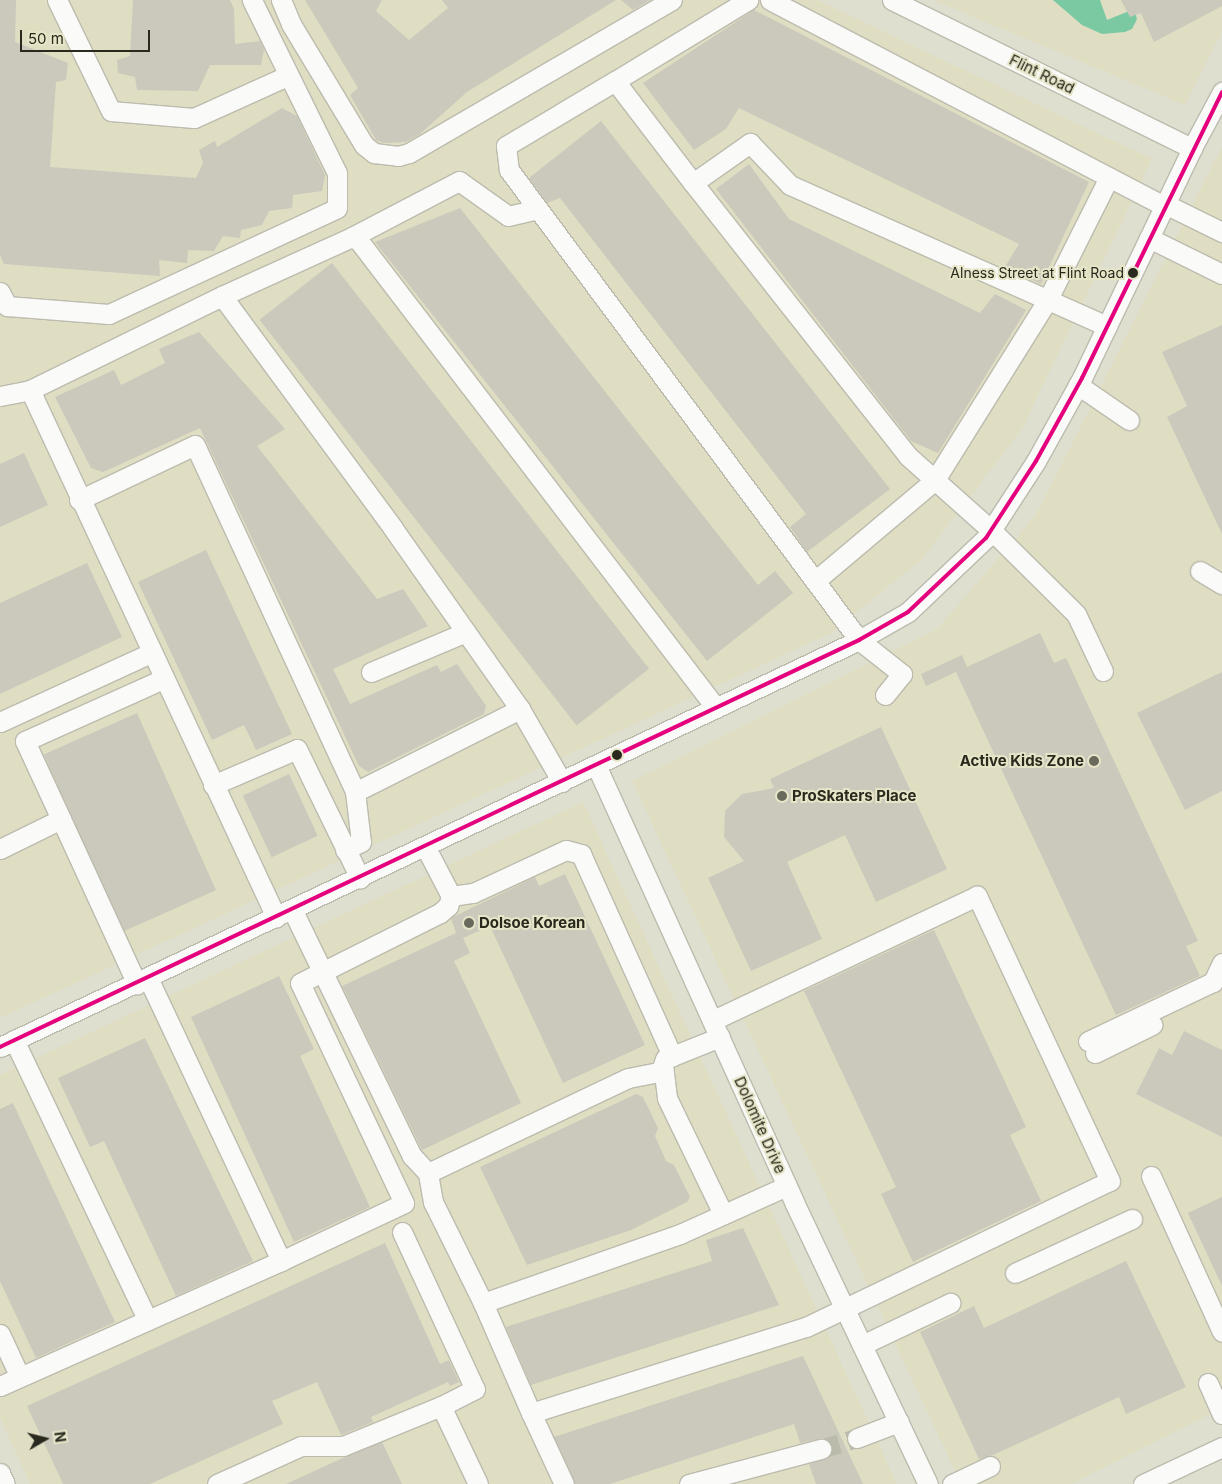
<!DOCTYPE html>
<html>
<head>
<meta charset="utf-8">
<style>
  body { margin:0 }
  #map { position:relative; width:1222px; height:1484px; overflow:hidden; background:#dfdfcf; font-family:Inter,sans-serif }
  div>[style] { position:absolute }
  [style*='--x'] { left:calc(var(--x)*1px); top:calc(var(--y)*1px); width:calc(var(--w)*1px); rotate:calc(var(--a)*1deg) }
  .built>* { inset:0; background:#dfdec3 }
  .water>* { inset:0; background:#7bc9a2 }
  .building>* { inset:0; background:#cbc8bc; transform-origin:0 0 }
  .minor-tunnel>* { height:19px; margin-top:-9.5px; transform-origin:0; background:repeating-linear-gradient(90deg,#bbbbac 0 19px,transparent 0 28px) }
  .roads { filter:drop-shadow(1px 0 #bcbbae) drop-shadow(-1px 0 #bcbbae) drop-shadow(0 1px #bcbbae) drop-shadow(0 -1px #bcbbae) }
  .minor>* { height:19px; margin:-9.5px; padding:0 9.5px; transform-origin:9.5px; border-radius:9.5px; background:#fafaf8 }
  .bus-1>* { height:4px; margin:-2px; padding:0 2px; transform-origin:2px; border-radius:2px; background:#e5007d }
  .dots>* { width:14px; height:14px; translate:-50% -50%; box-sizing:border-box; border:2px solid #e6e5c8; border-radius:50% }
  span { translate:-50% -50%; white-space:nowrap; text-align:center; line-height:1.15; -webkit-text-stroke:4px #e6e5c8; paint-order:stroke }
  .bus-label { font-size:14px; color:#29291e }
  .right { translate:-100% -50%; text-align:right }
  .street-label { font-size:15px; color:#29291e }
  .poi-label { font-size:15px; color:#29291e; font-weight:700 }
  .left { translate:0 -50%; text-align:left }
  .north { position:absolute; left:20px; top:1414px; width:50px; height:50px; -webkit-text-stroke:4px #e6e5c8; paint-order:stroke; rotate:82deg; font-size:14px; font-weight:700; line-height:20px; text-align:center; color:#29291e }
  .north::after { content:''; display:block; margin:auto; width:18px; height:22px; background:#29291e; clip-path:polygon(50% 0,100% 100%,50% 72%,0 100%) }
  .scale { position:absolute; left:20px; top:30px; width:130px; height:22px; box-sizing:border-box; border:2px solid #29291e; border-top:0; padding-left:6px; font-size:15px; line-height:18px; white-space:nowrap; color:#29291e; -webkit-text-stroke:4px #e6e5c8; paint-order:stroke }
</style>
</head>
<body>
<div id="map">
  <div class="built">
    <div style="clip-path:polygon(0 0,817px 0,1152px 159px,1022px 429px,922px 559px,831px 633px,0 1018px)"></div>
    <div style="clip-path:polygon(933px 0,1222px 0,1222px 31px,1185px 105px)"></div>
    <div style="clip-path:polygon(1222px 147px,1222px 1408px,1072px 1484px,961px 1484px,632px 781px,937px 629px,1036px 515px)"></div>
    <div style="clip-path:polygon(583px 802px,897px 1484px,30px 1484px,0 1417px,0 1075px)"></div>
  </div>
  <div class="water">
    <div style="clip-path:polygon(1053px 0,1100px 0,1107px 20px,1134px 9px,1137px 19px,1132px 29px,1125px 32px,1102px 34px,1082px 25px)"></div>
  </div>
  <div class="building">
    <div style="clip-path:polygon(0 0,16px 0,15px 42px,68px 63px,66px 80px,56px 82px,50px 167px,196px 178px,203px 163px,199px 150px,215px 141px,217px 147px,282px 108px,297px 116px,325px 175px,322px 191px,293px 195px,292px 208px,269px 211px,262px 225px,241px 230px,240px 238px,223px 236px,214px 251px,188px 250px,187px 263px,159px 260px,160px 276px,4px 264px,0 255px)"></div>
    <div style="clip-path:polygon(133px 0,230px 0,234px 9px,235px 44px,260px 41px,264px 50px,261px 65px,210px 65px,198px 91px,137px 90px,135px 77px,118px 73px,117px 60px,130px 56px)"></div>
    <div style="clip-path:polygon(305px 0,382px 0,376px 11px,409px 40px,448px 8px,442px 0,616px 0,467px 92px,420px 134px,406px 142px,384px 143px,376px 140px,350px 95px,358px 88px)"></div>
    <div style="clip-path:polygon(621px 0,650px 0,633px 10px)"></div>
    <div style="clip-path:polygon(1121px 0,1222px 0,1222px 6px,1154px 42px,1141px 13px,1130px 17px)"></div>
    <div style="clip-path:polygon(754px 10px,1089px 182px,1041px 284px,1005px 267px,1019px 244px,739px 108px,726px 129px,694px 150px,643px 83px)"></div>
    <div style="clip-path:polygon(601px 121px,890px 489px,807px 552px,790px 527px,806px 514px,560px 198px,547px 203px,529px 178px)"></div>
    <div style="clip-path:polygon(749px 164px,789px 219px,980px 313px,995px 294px,1026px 310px,938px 453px,911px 441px,716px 189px)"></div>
    <div style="clip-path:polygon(460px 208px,758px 585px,775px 571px,793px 593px,707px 661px,375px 242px)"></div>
    <div style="left:332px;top:263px;width:515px;height:92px;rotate:52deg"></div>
    <div style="clip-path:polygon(1222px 325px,1222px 534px,1167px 417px,1187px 406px,1162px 352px)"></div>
    <div style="clip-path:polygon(199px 332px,285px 429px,257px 446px,377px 599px,403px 589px,428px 626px,333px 669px,350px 704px,437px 665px,441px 672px,457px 664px,486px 706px,484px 714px,368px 772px,359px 766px,200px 428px,103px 472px,91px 468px,55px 397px,114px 370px,121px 385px,165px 363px,159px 349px)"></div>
    <div style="clip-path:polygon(24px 453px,48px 505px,0 527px,0 464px)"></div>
    <div style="clip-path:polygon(206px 550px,292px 734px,256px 750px,244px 725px,212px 740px,138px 582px)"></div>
    <div style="clip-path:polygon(87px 563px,122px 637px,0 694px,0 603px)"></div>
    <div style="clip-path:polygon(1040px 633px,1054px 663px,1066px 658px,1198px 941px,1186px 946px,1200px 976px,1116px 1015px,956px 672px,926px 686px,921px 674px,962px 655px,967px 667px)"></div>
    <div style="clip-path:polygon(1222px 672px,1222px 791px,1185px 810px,1137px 713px)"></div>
    <div style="left:137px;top:713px;width:194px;height:102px;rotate:66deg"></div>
    <div style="clip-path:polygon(881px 727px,947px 869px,876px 902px,845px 835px,787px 862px,822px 939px,751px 971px,708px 878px,744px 861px,724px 837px,725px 811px,742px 794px,774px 788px,770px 779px)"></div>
    <div style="left:289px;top:774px;width:68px;height:51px;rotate:65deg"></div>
    <div style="clip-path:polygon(565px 874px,645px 1045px,563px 1083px,490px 926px,463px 938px,470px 953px,454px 961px,521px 1103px,422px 1150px,342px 986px,456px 933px,451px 918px,535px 877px,539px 886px)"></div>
    <div style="clip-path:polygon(934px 930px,1026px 1127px,1010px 1135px,1041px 1201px,913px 1262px,881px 1194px,896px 1187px,804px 991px)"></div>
    <div style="clip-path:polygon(279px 976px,314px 1049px,300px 1056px,370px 1207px,294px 1242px,191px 1017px)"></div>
    <div style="clip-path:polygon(1184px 1031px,1222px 1050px,1222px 1137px,1136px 1094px,1159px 1048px,1172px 1055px)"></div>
    <div style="clip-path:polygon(145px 1038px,253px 1261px,176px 1296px,104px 1141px,90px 1147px,58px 1078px)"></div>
    <div style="clip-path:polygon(636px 1094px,643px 1097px,658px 1128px,655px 1136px,666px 1161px,674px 1165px,690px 1197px,687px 1202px,631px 1230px,527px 1265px,480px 1167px)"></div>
    <div style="clip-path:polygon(13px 1103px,115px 1322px,36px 1358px,0 1281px,0 1109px)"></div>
    <div style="clip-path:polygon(1222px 1197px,1222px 1286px,1188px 1213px)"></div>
    <div style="clip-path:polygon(743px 1228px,779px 1305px,531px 1385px,506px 1327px,712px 1261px,706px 1240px)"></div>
    <div style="clip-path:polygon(385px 1243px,440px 1364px,449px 1360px,459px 1382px,450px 1386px,448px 1382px,371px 1417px,373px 1422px,341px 1435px,317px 1382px,272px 1401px,283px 1424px,150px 1484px,63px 1484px,27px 1406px)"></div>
    <div style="clip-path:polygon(1126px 1261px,1186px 1387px,1126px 1414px,1119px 1397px,993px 1455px,979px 1459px,920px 1332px,974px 1306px,984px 1328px)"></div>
    <div style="clip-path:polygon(803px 1356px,863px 1484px,816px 1484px,809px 1464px,829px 1457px,832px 1446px,823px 1438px,800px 1443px,794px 1424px,610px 1484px,575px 1484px,554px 1437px)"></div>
    <div style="clip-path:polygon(382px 1442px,402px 1484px,286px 1484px,345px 1457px)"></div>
  </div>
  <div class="minor-tunnel">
    <div style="--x:821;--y:1449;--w:38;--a:-17"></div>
  </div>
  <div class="roads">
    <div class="minor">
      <div style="--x:57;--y:0;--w:123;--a:64.1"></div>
      <div style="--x:111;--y:111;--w:83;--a:4.8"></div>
      <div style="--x:194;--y:118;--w:102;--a:-24.3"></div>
      <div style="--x:281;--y:0;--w:26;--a:67"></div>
      <div style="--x:291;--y:24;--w:141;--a:58.9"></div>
      <div style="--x:364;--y:145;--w:13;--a:39"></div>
      <div style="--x:374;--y:153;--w:24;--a:7"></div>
      <div style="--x:398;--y:156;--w:11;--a:-15"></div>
      <div style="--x:409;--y:153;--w:304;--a:-30.2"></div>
      <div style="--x:770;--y:0;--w:445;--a:27.6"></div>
      <div style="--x:892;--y:0;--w:335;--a:26.3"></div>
      <div style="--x:615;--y:81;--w:127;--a:149.2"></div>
      <div style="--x:506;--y:146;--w:24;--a:83"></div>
      <div style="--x:509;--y:170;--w:586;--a:53.33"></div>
      <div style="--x:859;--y:640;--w:55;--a:38.3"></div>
      <div style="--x:902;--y:674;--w:27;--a:129"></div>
      <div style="--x:693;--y:183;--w:128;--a:-127.4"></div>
      <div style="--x:615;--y:81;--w:156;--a:-31.3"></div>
      <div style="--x:1165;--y:204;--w:64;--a:26.2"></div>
      <div style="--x:352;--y:237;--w:121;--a:-27.6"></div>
      <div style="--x:459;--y:181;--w:60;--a:35.5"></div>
      <div style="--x:508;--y:216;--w:31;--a:-13"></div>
      <div style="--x:1149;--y:238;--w:81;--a:26.3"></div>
      <div style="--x:0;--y:292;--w:16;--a:63"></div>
      <div style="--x:7;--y:306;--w:102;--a:4.5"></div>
      <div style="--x:109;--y:314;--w:251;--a:-24.9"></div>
      <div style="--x:337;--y:208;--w:35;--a:-90"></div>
      <div style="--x:337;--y:173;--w:193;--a:-116.2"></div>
      <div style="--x:1078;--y:385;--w:62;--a:34.5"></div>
      <div style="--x:30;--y:390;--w:214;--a:-26.1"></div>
      <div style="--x:0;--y:396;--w:31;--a:-11"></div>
      <div style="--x:30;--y:390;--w:582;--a:64.98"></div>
      <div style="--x:79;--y:500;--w:128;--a:-25.4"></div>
      <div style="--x:195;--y:445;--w:382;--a:65.2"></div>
      <div style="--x:355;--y:792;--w:185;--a:-26.7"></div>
      <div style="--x:1200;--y:571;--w:26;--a:31"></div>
      <div style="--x:815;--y:581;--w:157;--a:-40.1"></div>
      <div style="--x:935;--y:480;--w:213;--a:-58"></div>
      <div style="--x:1048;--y:299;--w:136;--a:-63.4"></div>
      <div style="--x:1103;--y:671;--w:63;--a:-115.3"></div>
      <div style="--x:1076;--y:614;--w:120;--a:-135.3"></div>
      <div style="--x:991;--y:530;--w:111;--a:-138.3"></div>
      <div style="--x:908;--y:456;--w:347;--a:-128.2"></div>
      <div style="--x:693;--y:183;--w:70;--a:-35.1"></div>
      <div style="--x:750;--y:143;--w:58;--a:46.4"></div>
      <div style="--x:790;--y:185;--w:347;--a:24"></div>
      <div style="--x:371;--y:672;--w:103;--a:-22.8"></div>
      <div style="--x:0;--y:722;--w:166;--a:-24.6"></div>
      <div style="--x:596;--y:765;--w:480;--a:65.6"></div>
      <div style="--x:794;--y:1202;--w:312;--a:64.6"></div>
      <div style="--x:562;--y:782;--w:84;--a:-119.9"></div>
      <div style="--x:520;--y:709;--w:221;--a:-125.1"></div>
      <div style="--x:393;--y:528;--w:288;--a:-126.4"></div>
      <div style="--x:222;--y:296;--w:143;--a:-24.4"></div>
      <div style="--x:352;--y:237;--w:8;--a:30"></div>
      <div style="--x:359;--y:241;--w:588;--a:52.6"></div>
      <div style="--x:213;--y:785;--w:91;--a:-23.2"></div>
      <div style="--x:297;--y:749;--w:144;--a:64"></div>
      <div style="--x:61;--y:819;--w:86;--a:-114.8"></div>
      <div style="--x:25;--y:741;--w:151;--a:-24.2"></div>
      <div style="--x:0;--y:849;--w:68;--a:-26.2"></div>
      <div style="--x:61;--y:819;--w:182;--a:65.3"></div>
      <div style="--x:345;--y:850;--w:18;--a:-27"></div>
      <div style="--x:361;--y:842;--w:50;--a:-96.8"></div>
      <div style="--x:451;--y:896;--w:22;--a:-8"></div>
      <div style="--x:473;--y:893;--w:102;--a:-24.8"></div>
      <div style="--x:566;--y:850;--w:16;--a:15"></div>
      <div style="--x:581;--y:854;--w:222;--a:65.7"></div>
      <div style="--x:292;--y:909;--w:275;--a:64.1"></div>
      <div style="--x:412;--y:1156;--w:23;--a:47"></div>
      <div style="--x:148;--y:978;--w:313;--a:64.8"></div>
      <div style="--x:281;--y:1261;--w:136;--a:-25.2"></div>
      <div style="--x:404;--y:1203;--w:243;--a:-115.3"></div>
      <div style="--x:300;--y:983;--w:157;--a:-26.6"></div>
      <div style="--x:440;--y:913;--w:11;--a:-41"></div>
      <div style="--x:448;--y:906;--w:10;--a:-73"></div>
      <div style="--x:451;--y:896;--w:56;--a:-117.5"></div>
      <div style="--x:720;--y:1037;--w:59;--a:158.2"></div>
      <div style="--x:665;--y:1059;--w:6;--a:108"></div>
      <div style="--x:663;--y:1065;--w:33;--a:83"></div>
      <div style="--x:667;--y:1098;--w:129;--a:64.2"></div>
      <div style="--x:14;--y:1040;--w:309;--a:64.5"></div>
      <div style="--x:1088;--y:1041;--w:138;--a:-25.3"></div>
      <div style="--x:1213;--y:982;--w:21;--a:-65"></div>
      <div style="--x:0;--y:1047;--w:951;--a:-25.35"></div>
      <div style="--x:859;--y:640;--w:56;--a:-29.7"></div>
      <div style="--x:908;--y:612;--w:108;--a:-43.5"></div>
      <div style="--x:986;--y:538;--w:92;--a:-57"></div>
      <div style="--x:1036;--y:461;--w:95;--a:-61"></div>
      <div style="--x:1082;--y:378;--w:255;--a:-64.4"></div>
      <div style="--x:1192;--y:148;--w:64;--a:-61.8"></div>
      <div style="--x:1095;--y:1053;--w:64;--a:-26.2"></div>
      <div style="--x:1151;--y:1176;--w:171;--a:65.5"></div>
      <div style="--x:402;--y:1232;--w:173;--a:65.1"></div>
      <div style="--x:475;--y:1389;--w:38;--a:153"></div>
      <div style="--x:1015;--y:1273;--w:129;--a:-24.8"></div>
      <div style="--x:483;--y:1303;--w:113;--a:-116.3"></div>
      <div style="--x:433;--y:1202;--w:29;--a:-100"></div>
      <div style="--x:428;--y:1173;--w:221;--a:-25.4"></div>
      <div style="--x:628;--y:1078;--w:36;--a:-11"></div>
      <div style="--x:0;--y:1334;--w:47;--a:65.1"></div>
      <div style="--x:862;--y:1345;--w:98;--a:-25.5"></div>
      <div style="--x:1208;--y:1383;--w:34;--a:66"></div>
      <div style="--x:0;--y:1386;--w:308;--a:-24"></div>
      <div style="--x:531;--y:1413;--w:120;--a:-113.6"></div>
      <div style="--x:483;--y:1303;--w:209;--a:-19.3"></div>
      <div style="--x:680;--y:1234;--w:117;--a:-24.2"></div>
      <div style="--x:857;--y:1438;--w:45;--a:-20.9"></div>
      <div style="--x:0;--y:1473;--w:12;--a:66"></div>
      <div style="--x:217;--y:1484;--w:92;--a:-24.3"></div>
      <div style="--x:301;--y:1446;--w:42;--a:0"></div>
      <div style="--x:343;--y:1446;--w:106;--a:-22.2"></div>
      <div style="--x:441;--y:1406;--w:86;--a:64.6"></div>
      <div style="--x:564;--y:1484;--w:78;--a:-114.9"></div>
      <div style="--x:531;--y:1413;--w:288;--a:-17.4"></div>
      <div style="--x:806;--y:1327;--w:337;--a:-25.7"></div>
      <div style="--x:1110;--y:1181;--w:315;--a:-115"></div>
      <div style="--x:977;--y:896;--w:292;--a:154.8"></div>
      <div style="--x:689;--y:1484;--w:137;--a:-14.9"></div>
      <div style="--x:952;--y:1484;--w:42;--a:-25.3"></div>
      <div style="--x:1143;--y:1484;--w:87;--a:-25.1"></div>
    </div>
  </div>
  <div class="bus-1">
    <div style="--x:0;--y:1047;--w:951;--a:-25.35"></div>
    <div style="--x:859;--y:640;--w:56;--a:-29.7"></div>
    <div style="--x:908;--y:612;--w:108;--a:-43.5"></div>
    <div style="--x:986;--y:538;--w:92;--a:-57"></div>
    <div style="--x:1036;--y:461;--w:95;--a:-61"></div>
    <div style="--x:1082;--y:378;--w:318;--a:-63.9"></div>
  </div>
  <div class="dots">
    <div style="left:1133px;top:273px;background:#29291e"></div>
    <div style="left:617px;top:755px;background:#29291e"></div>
    <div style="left:1094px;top:761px;background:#69695c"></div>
    <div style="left:782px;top:796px;background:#69695c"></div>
    <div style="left:469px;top:923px;background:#69695c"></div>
  </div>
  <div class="bus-label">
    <span class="right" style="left:1124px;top:273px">Alness Street at Flint Road</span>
  </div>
  <div class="street-label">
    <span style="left:1042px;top:74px;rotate:26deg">Flint Road</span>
    <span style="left:760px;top:1125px;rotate:66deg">Dolomite Drive</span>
  </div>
  <div class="poi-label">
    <span class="right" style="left:1084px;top:761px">Active Kids Zone</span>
    <span class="left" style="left:792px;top:796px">ProSkaters Place</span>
    <span class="left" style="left:479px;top:923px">Dolsoe Korean</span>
  </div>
  <div class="north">N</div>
  <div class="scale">50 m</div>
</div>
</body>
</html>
